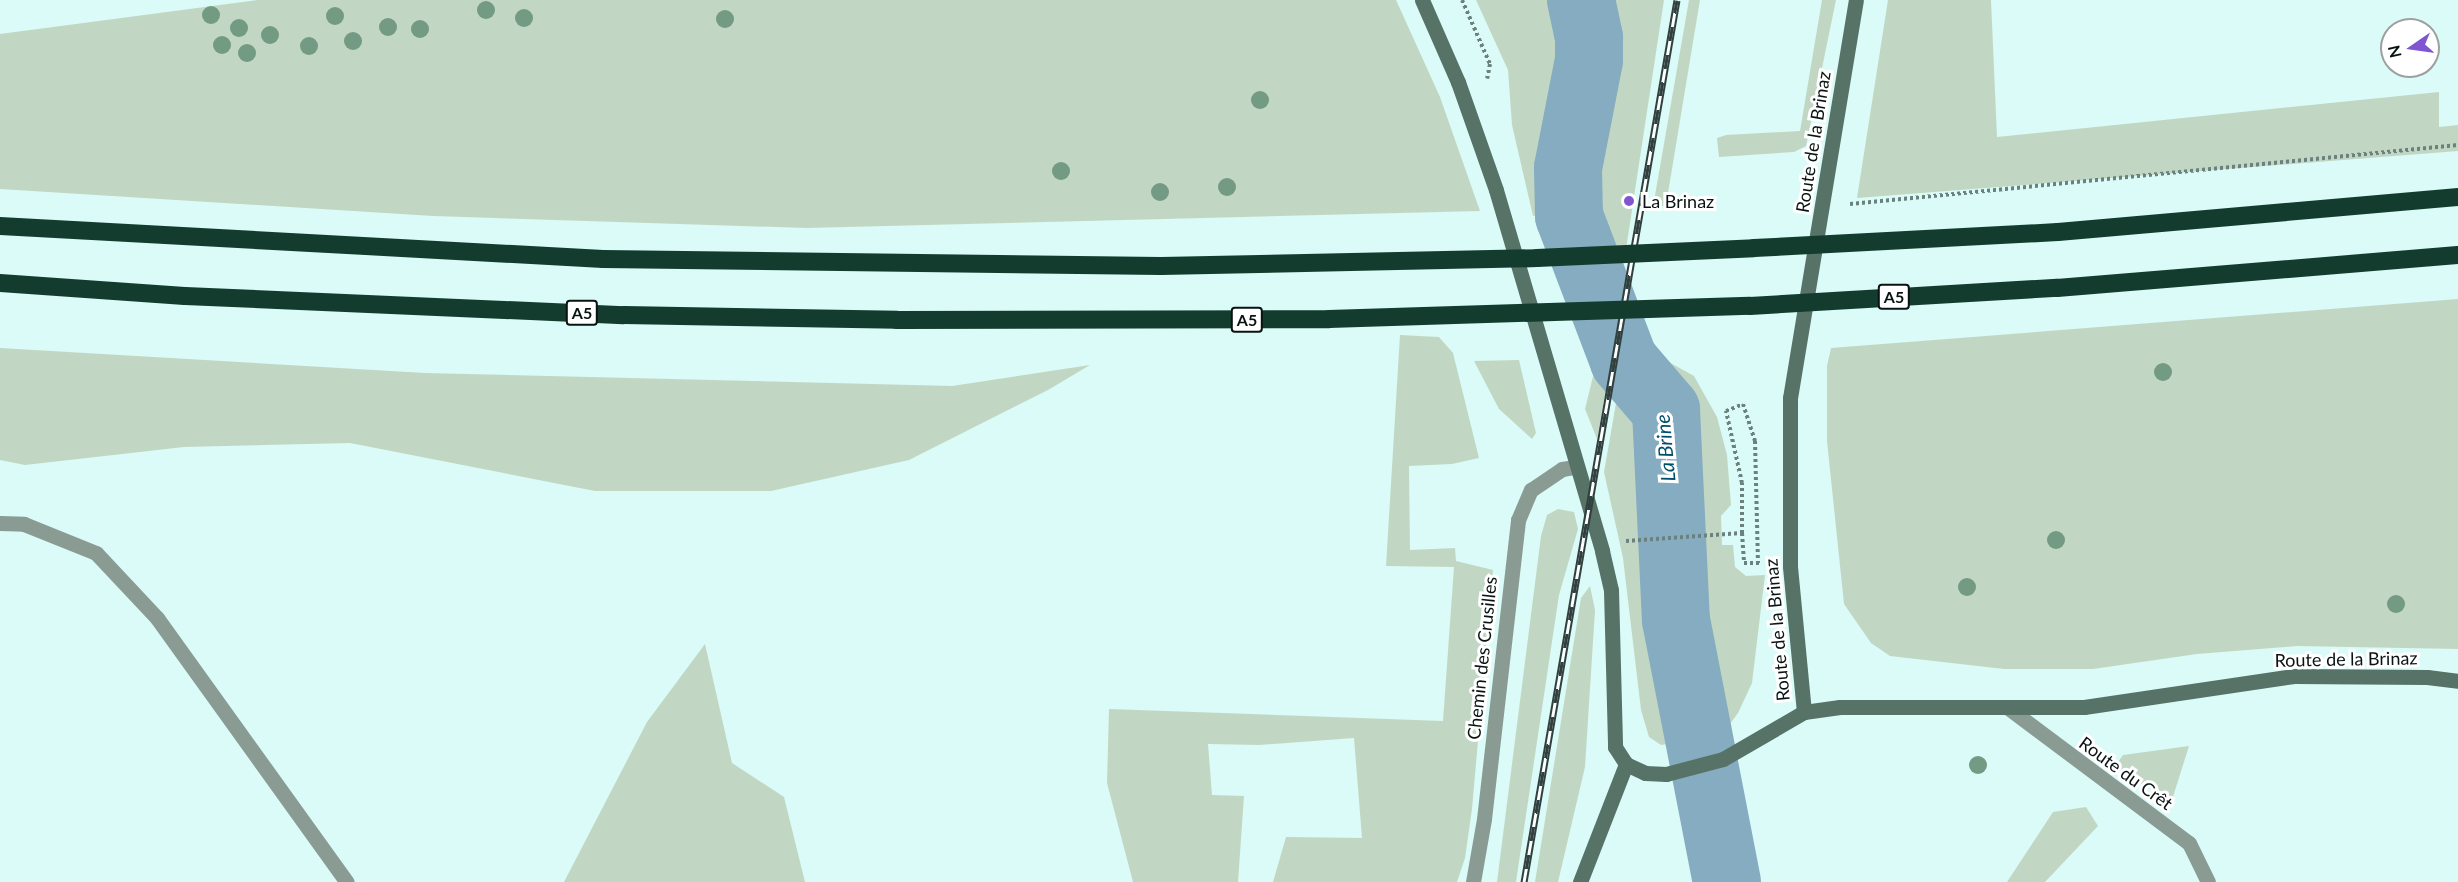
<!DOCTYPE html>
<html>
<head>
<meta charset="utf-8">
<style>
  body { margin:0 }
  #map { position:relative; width:2458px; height:882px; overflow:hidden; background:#dafbf7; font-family:Lato,sans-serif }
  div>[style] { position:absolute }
  .green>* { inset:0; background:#c2d7c3 }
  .river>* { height:68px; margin:-34px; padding:0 34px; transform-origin:34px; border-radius:34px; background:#85acc0 }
  .path>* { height:4px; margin-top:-2px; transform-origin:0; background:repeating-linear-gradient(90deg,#6b817e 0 3px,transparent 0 6px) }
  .lane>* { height:15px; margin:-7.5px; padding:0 7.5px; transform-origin:7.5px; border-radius:7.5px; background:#8a9b94 }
  .street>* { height:15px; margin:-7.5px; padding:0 7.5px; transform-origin:7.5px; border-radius:7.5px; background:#8a9b94 }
  .secondary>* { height:15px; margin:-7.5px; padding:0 7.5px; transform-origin:7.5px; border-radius:7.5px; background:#577267 }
  .highway>* { height:18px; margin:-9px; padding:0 9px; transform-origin:9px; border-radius:9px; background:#133c2e }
  .rail>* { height:7px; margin-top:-3.5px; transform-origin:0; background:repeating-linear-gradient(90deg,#fff 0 14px,#31403e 0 28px); box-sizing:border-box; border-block:2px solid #31403e }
  .highway-bridge>* { height:18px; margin:-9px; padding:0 9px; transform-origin:9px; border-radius:9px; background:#133c2e }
  .trees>* { width:18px; height:18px; margin:-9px; border-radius:50%; background:#739a83 }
  .dots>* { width:16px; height:16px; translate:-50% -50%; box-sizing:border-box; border:3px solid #fff; border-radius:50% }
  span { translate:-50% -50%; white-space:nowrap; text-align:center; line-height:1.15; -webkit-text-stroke:6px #fff; paint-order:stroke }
  .shield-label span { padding:2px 4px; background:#fff; border:2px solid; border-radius:4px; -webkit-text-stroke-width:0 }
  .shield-label { font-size:16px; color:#081312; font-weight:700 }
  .street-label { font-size:18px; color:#081312 }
  .poi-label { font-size:18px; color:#081312 }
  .left { translate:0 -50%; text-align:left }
  .water-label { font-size:20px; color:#004e6b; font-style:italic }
  .north { position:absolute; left:2380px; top:18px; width:60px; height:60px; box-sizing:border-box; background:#fff; border:2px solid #9ca1a0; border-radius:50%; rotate:257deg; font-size:16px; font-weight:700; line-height:24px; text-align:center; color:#081312 }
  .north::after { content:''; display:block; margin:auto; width:21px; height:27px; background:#8056d0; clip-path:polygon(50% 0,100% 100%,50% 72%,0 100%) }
</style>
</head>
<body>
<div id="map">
  <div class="green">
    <div style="clip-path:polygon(257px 0,1396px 0,1440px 97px,1480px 211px,806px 228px,433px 216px,0 189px,0 34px)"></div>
    <div style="clip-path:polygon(1476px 0,1555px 0,1562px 18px,1555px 212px,1533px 216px,1512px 125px,1508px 70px)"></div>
    <div style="clip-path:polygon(1592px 0,1664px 0,1625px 256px,1586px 257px,1578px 206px,1603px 55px)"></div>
    <div style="clip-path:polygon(1689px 0,1700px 0,1668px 193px,1664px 206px,1653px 207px)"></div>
    <div style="clip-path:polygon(1822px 0,1836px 0,1806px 146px,1794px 152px,1719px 157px,1717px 138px,1726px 135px,1800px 131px)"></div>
    <div style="clip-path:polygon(1888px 0,1991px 0,1997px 137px,2439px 92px,2439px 127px,2458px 125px,2458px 151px,1857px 198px)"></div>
    <div style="clip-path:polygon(2458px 299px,2458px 649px,2297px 646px,2197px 654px,2093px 669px,2004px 669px,1890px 656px,1871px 643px,1844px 604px,1827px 441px,1827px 366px,1831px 348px)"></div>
    <div style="clip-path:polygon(1400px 335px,1439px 337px,1453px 353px,1479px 458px,1452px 464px,1409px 466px,1410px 550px,1455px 548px,1456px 561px,1493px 570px,1472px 809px,1465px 858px,1457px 882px,1273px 882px,1286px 837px,1362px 838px,1354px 738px,1259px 745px,1208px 744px,1212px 795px,1244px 796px,1238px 882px,1133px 882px,1107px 783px,1109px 709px,1443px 721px,1454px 567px,1386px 566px)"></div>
    <div style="clip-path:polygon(0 348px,425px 373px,952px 386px,1090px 365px,1048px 390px,909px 460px,771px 491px,595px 491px,350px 443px,184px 447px,25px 465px,0 460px)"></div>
    <div style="clip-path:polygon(1627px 354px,1656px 355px,1694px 376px,1717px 417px,1727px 455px,1731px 505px,1721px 516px,1722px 545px,1733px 545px,1735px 567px,1746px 576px,1765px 575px,1752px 683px,1738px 713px,1724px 732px,1674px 743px,1661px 745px,1649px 737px,1641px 710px,1623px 558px,1604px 472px,1622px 369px,1658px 415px,1675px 606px,1670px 409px)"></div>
    <div style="clip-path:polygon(1598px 356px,1612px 356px,1597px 439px,1585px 409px)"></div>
    <div style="clip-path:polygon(1519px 360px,1536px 433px,1532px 439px,1499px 409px,1474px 361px)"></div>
    <div style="clip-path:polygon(1558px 509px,1574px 512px,1578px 529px,1559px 595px,1516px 882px,1497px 882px,1541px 536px,1547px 515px)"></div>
    <div style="clip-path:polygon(1590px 586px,1595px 610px,1585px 767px,1558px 882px,1535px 882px,1581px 598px)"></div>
    <div style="clip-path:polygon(705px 644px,732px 763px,784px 797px,805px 882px,564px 882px,647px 722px)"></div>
    <div style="clip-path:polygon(2189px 746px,2172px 800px,2113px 769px,2123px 755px)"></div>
    <div style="clip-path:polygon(2086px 807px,2098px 826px,2045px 882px,2007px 882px,2053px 812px)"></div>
  </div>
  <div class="river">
    <div style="left:1581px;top:0;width:39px;rotate:78deg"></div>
    <div style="left:1589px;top:38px;width:22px;rotate:90deg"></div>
    <div style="left:1589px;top:60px;width:110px;rotate:101deg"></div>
    <div style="left:1568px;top:168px;width:48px;rotate:88.8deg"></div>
    <div style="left:1569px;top:216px;width:155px;rotate:69.2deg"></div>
    <div style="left:1624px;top:361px;width:65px;rotate:49.4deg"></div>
    <div style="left:1666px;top:410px;width:210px;rotate:87.3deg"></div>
    <div style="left:1676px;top:620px;width:267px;rotate:79deg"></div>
  </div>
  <div class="path">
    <div style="left:1462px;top:0;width:70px;rotate:66.4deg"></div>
    <div style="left:1490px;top:64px;width:15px;rotate:101deg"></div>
    <div style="left:1850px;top:204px;width:611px;rotate:-5.54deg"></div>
    <div style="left:1742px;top:533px;width:50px;rotate:-90deg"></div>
    <div style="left:1742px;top:483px;width:74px;rotate:-102.5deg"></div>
    <div style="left:1726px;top:411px;width:18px;rotate:-22deg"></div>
    <div style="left:1743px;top:404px;width:39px;rotate:72deg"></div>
    <div style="left:1755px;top:441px;width:122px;rotate:88.6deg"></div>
    <div style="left:1626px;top:541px;width:116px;rotate:-3.9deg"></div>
    <div style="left:1742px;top:533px;width:30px;rotate:86deg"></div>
    <div style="left:1744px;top:563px;width:15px"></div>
  </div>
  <div class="lane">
    <div style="left:0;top:523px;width:24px;rotate:2deg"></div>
    <div style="left:24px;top:524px;width:78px;rotate:21.9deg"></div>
    <div style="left:96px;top:553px;width:89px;rotate:46.8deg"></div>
    <div style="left:157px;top:618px;width:325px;rotate:54.3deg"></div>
  </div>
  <div class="street">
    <div style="left:2007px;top:707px;width:227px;rotate:36.8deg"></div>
    <div style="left:2189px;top:843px;width:43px;rotate:64deg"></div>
    <div style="left:1473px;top:882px;width:64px;rotate:-80.1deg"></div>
    <div style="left:1484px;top:819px;width:301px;rotate:-83.5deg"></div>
    <div style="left:1518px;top:520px;width:33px;rotate:-67deg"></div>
    <div style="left:1531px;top:490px;width:37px;rotate:-34deg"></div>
    <div style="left:1562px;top:469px;width:13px;rotate:-9deg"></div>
  </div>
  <div class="secondary">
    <div style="left:1422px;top:0;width:90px;rotate:66.3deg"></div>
    <div style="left:1458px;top:82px;width:114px;rotate:70.6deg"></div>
    <div style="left:1496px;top:190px;width:376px;rotate:73.6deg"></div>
    <div style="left:1602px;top:551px;width:40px;rotate:77deg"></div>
    <div style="left:1611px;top:590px;width:157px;rotate:88.5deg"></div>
    <div style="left:1615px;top:747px;width:20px;rotate:57deg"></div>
    <div style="left:1626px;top:764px;width:21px;rotate:25deg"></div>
    <div style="left:1645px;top:773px;width:21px;rotate:3deg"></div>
    <div style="left:1666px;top:774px;width:59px;rotate:-14.7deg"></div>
    <div style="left:1723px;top:759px;width:94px;rotate:-30.1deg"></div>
    <div style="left:1804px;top:712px;width:36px;rotate:-8deg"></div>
    <div style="left:1840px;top:707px;width:244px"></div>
    <div style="left:2084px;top:707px;width:212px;rotate:-8.4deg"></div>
    <div style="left:2294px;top:676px;width:133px;rotate:0.4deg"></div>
    <div style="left:2427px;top:677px;width:31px;rotate:7deg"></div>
    <div style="left:1804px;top:712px;width:147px;rotate:-95.5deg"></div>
    <div style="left:1790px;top:566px;width:168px;rotate:-90deg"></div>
    <div style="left:1790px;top:398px;width:403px;rotate:-80.6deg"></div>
    <div style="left:1580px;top:882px;width:127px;rotate:-68.7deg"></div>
  </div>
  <div class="highway">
    <div style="left:0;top:226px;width:604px;rotate:3.13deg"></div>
    <div style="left:603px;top:259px;width:558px;rotate:0.72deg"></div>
    <div style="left:0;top:283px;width:185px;rotate:4deg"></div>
    <div style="left:185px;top:296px;width:439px;rotate:2.5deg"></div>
    <div style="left:624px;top:315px;width:273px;rotate:1deg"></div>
    <div style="left:897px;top:320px;width:432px;rotate:-0.1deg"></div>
  </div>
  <div class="rail">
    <div style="left:1524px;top:882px;width:895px;rotate:-80.16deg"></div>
  </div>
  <div class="highway-bridge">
    <div style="left:1161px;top:266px;width:376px;rotate:-1.2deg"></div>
    <div style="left:1537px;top:258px;width:217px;rotate:-2.6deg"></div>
    <div style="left:1754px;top:248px;width:304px;rotate:-3deg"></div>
    <div style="left:2058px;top:232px;width:402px;rotate:-5deg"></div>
    <div style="left:1329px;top:319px;width:421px;rotate:-1.8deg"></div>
    <div style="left:1750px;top:306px;width:308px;rotate:-3.4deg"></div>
    <div style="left:2057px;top:288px;width:402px;rotate:-4.7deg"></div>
  </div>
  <div class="trees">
    <div style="left:486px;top:10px"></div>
    <div style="left:211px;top:15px"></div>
    <div style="left:335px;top:16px"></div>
    <div style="left:524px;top:18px"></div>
    <div style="left:725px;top:19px"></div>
    <div style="left:388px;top:27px"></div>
    <div style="left:239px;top:28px"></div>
    <div style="left:420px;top:29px"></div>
    <div style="left:270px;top:35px"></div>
    <div style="left:353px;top:41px"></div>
    <div style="left:222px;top:45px"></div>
    <div style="left:309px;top:46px"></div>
    <div style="left:247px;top:53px"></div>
    <div style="left:1260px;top:100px"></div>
    <div style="left:1061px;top:171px"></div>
    <div style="left:1227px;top:187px"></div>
    <div style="left:1160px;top:192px"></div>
    <div style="left:2163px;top:372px"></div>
    <div style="left:2056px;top:540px"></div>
    <div style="left:1967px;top:587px"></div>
    <div style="left:2396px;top:604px"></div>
    <div style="left:1978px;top:765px"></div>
  </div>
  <div class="dots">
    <div style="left:1629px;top:201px;background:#8056d0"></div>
  </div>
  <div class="shield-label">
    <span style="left:1894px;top:297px">A5</span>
    <span style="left:582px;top:313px">A5</span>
    <span style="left:1247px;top:320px">A5</span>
  </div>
  <div class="street-label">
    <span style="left:1813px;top:142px;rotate:-81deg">Route de la Brinaz</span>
    <span style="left:1777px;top:630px;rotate:-95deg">Route de la Brinaz</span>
    <span style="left:1482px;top:658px;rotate:-84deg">Chemin des Crusilles</span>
    <span style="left:2346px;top:659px;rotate:-1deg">Route de la Brinaz</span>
    <span style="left:2126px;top:773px;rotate:36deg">Route du Crêt</span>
  </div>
  <div class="poi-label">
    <span class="left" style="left:1642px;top:201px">La Brinaz</span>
  </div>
  <div class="water-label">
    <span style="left:1665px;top:448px;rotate:-95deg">La Brine</span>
  </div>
  <div class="north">N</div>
</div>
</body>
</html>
